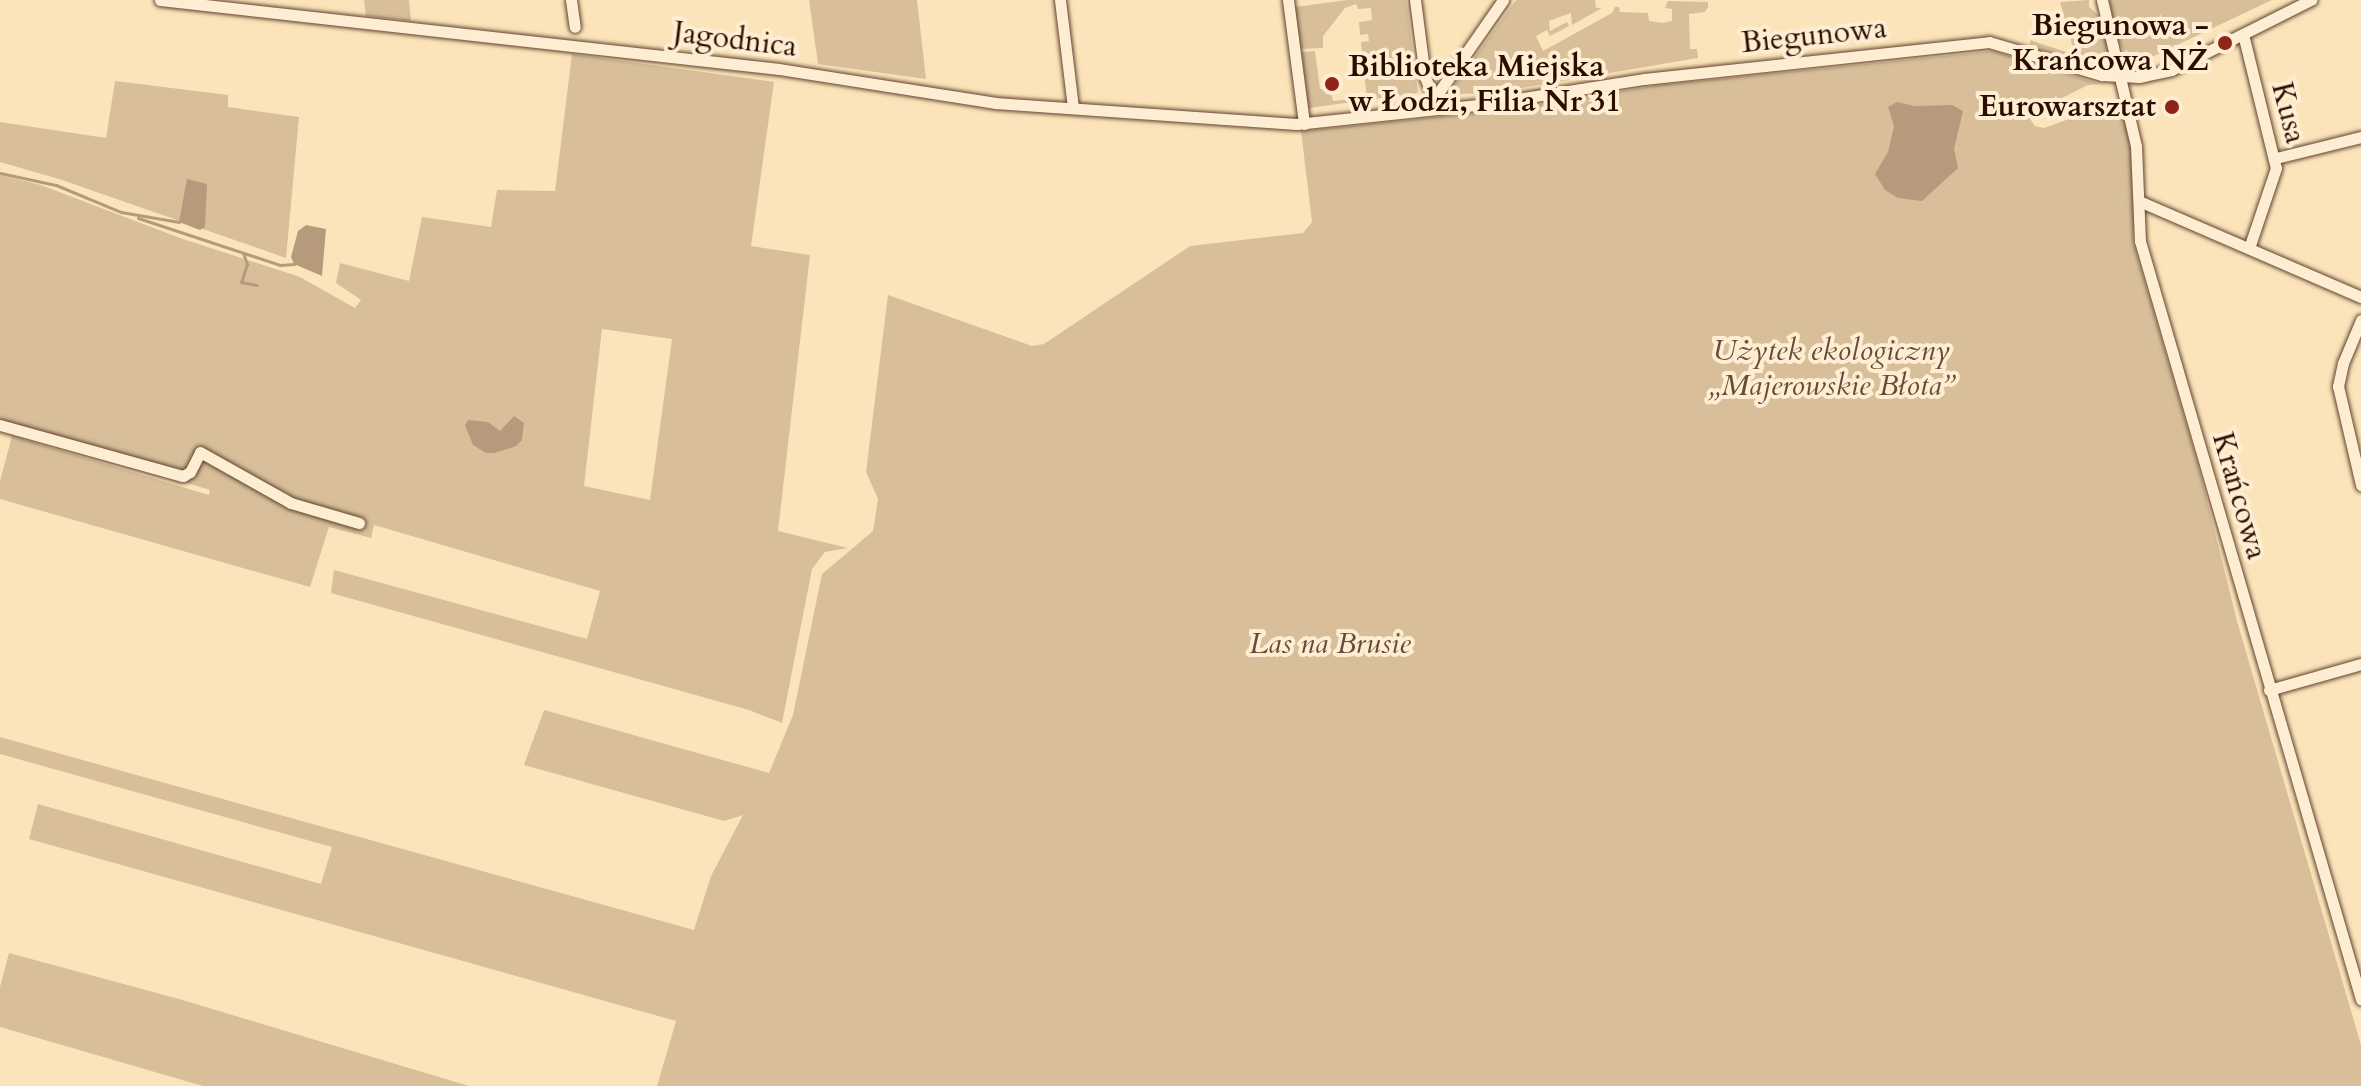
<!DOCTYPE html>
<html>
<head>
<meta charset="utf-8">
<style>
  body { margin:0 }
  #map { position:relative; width:2361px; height:1086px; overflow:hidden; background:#fce4ba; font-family:Cardo,serif }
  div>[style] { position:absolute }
  .green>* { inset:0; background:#d8bf9a }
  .water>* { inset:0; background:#b59b7b }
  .stream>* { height:3px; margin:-1.5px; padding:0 1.5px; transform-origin:1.5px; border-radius:1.5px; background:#b59b7b }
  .roads { filter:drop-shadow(0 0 2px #5f432e) drop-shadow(0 0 2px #5f432e) }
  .minor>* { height:11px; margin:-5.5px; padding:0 5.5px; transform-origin:5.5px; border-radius:5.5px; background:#fdedd2 }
  .dots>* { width:22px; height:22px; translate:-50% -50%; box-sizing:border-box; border:4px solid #fdedd2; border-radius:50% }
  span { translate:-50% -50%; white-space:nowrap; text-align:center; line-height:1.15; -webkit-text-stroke:8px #fdedd2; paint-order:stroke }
  .poi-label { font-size:30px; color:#2b0d00; font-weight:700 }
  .right { translate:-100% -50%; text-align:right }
  .left { translate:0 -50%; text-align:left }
  .street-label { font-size:30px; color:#2b0d00 }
  .park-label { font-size:30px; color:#684b36; font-style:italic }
</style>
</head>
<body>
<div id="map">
  <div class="green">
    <div style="clip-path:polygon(364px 0,409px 0,411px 21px,366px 16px)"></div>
    <div style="clip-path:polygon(809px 0,917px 0,926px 79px,818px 64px)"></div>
    <div style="clip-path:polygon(1347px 0,1406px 0,1418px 93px,1367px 100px,1361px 42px,1369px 41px,1368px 34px,1360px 35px,1359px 22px,1372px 20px,1371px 8px,1358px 9px,1356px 4px,1345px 8px,1323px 36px,1323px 48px,1301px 49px,1295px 7px)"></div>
    <div style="clip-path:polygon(1516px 0,1595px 0,1596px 8px,1602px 8px,1572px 25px,1571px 13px,1549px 21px,1550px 31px,1567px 22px,1569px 26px,1550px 36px,1547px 30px,1536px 36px,1543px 51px,1612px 13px,1615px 7px,1619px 7px,1620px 12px,1648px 13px,1649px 21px,1663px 23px,1672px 21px,1672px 9px,1665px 8px,1668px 1px,1708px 2px,1708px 7px,1705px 12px,1689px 14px,1690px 49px,1697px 49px,1698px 58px,1492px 93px,1455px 94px,1453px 87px)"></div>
    <div style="clip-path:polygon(2089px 0,2089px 7px,2103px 19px,2113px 68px,2102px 70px,2030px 47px,2030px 40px,2075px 55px,2060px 2px)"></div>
    <div style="clip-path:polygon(2109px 0,2272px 0,2139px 63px,2125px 53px,2117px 38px)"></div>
    <div style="clip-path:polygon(1315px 51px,1320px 89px,1331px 90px,1333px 101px,1359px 98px,1360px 101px,1309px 108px,1301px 52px)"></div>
    <div style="clip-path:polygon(1993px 51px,2100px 84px,2088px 85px,2040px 109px,2030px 119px,2035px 126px,2044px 128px,2097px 109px,2118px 115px,2126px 121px,2129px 131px,2135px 185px,2133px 241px,2198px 464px,2237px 621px,2361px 1045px,2361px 1086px,657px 1086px,676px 1021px,29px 839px,38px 804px,321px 884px,332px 847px,0 754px,0 737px,694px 930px,711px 876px,743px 815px,724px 821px,524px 765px,544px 710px,769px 773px,793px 715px,822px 574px,873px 531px,878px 499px,866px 472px,888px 295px,1032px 346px,1044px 344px,1190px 246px,1303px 233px,1312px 222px,1301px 131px,1492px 112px,1660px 85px)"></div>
    <div style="clip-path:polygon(evenodd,572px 54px,774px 82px,751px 246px,810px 255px,778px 531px,848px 548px,825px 552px,812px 569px,782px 723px,749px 710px,331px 593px,334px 570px,587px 639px,600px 591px,374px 525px,371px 538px,329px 527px,310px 587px,0 499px,0 481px,12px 436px,209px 495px,210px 490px,0 427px,0 175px,41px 185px,180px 238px,300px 277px,355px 308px,361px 300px,336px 283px,340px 263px,409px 281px,422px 217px,491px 227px,497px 190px,555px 191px,572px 54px,602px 329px,672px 339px,650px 500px,584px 486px,602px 329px)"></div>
    <div style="clip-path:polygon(115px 81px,228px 95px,228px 107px,299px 117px,286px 258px,59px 179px,0 162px,0 122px,106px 138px)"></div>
    <div style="clip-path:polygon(9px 953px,179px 999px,469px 1086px,203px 1086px,0 1027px,0 987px)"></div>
  </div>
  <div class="water">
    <div style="clip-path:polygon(1897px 102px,1915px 106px,1952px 105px,1963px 111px,1954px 149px,1958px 168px,1922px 201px,1898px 198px,1885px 190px,1875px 174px,1888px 152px,1894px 126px,1888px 107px)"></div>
    <div style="clip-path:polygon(187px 179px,207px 184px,205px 227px,200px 230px,179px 222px)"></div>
    <div style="clip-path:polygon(306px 225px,326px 229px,322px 276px,294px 264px,291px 257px,298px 231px)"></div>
    <div style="clip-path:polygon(514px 416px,524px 423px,522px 440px,516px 446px,495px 453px,486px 453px,473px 445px,465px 425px,468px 420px,488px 422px,500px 431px)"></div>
  </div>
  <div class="stream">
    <div style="left:0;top:173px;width:57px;rotate:12.1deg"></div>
    <div style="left:56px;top:185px;width:70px;rotate:22.6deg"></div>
    <div style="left:121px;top:212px;width:59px;rotate:9.8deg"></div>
    <div style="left:138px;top:218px;width:150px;rotate:18.3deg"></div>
    <div style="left:280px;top:265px;width:14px;rotate:-4deg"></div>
    <div style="left:243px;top:253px;width:12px;rotate:70deg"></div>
    <div style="left:247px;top:264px;width:19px;rotate:108deg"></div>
    <div style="left:241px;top:282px;width:16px;rotate:11deg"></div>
  </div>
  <div class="roads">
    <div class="minor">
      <div style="left:160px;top:0;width:623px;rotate:6.36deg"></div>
      <div style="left:779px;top:69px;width:219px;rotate:8.9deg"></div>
      <div style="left:995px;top:103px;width:302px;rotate:4deg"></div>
      <div style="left:1296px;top:124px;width:183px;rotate:-6deg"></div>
      <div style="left:1478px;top:105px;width:168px;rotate:-8.9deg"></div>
      <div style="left:1644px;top:79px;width:347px;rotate:-6.1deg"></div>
      <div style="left:1989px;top:42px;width:118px;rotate:16.3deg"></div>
      <div style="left:2102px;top:75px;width:37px;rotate:3deg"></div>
      <div style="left:2139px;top:77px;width:33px;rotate:-12deg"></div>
      <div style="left:2171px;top:70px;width:157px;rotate:-26.6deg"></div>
      <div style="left:571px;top:0;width:27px;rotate:82deg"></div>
      <div style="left:1060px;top:0;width:108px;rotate:83.1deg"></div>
      <div style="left:1288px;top:0;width:125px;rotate:82.6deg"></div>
      <div style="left:1415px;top:0;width:78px;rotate:82.6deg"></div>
      <div style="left:1425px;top:77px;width:24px;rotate:68deg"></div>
      <div style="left:2102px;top:0;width:150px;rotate:76.9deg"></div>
      <div style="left:2136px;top:146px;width:95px;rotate:87.6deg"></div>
      <div style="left:2140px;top:241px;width:790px;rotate:73.75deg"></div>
      <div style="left:2243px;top:34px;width:138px;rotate:76.2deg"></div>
      <div style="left:2276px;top:168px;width:84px;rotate:108.6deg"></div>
      <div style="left:1435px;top:107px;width:8px;rotate:-97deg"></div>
      <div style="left:1434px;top:99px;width:121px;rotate:-55.1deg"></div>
      <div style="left:2276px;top:158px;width:88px;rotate:-13.9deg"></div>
      <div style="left:2139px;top:201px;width:242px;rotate:23.4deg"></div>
      <div style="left:2361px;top:320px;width:47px;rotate:112.7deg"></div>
      <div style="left:2343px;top:363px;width:24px;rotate:102deg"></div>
      <div style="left:2338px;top:386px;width:102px;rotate:76.9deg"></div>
      <div style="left:0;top:425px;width:190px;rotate:15.6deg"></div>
      <div style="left:183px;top:476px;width:8px;rotate:-30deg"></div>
      <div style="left:190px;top:472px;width:22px;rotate:-63deg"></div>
      <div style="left:200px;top:452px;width:104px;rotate:29.3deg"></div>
      <div style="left:291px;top:503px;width:71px;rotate:16.4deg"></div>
      <div style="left:2269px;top:690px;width:96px;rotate:-15.8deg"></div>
    </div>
  </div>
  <div class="dots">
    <div style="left:2225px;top:43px;background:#8f2418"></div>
    <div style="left:1332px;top:84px;background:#8f2418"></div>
    <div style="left:2172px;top:107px;background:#8f2418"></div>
  </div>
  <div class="poi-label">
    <span class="right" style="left:2209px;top:43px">Biegunowa -<br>Krańcowa NŻ</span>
    <span class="left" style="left:1348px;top:84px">Biblioteka Miejska<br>w Łodzi, Filia Nr 31</span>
    <span class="right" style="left:2156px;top:107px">Eurowarsztat</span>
  </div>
  <div class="street-label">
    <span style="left:1814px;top:36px;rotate:-6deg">Biegunowa</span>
    <span style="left:735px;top:40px;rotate:7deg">Jagodnica</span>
    <span style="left:2288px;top:113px;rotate:76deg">Kusa</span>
    <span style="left:2239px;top:496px;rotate:74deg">Krańcowa</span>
  </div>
  <div class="park-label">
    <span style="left:1831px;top:368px">Użytek ekologiczny<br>„Majerowskie Błota”</span>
    <span style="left:1330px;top:644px">Las na Brusie</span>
  </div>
</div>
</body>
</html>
